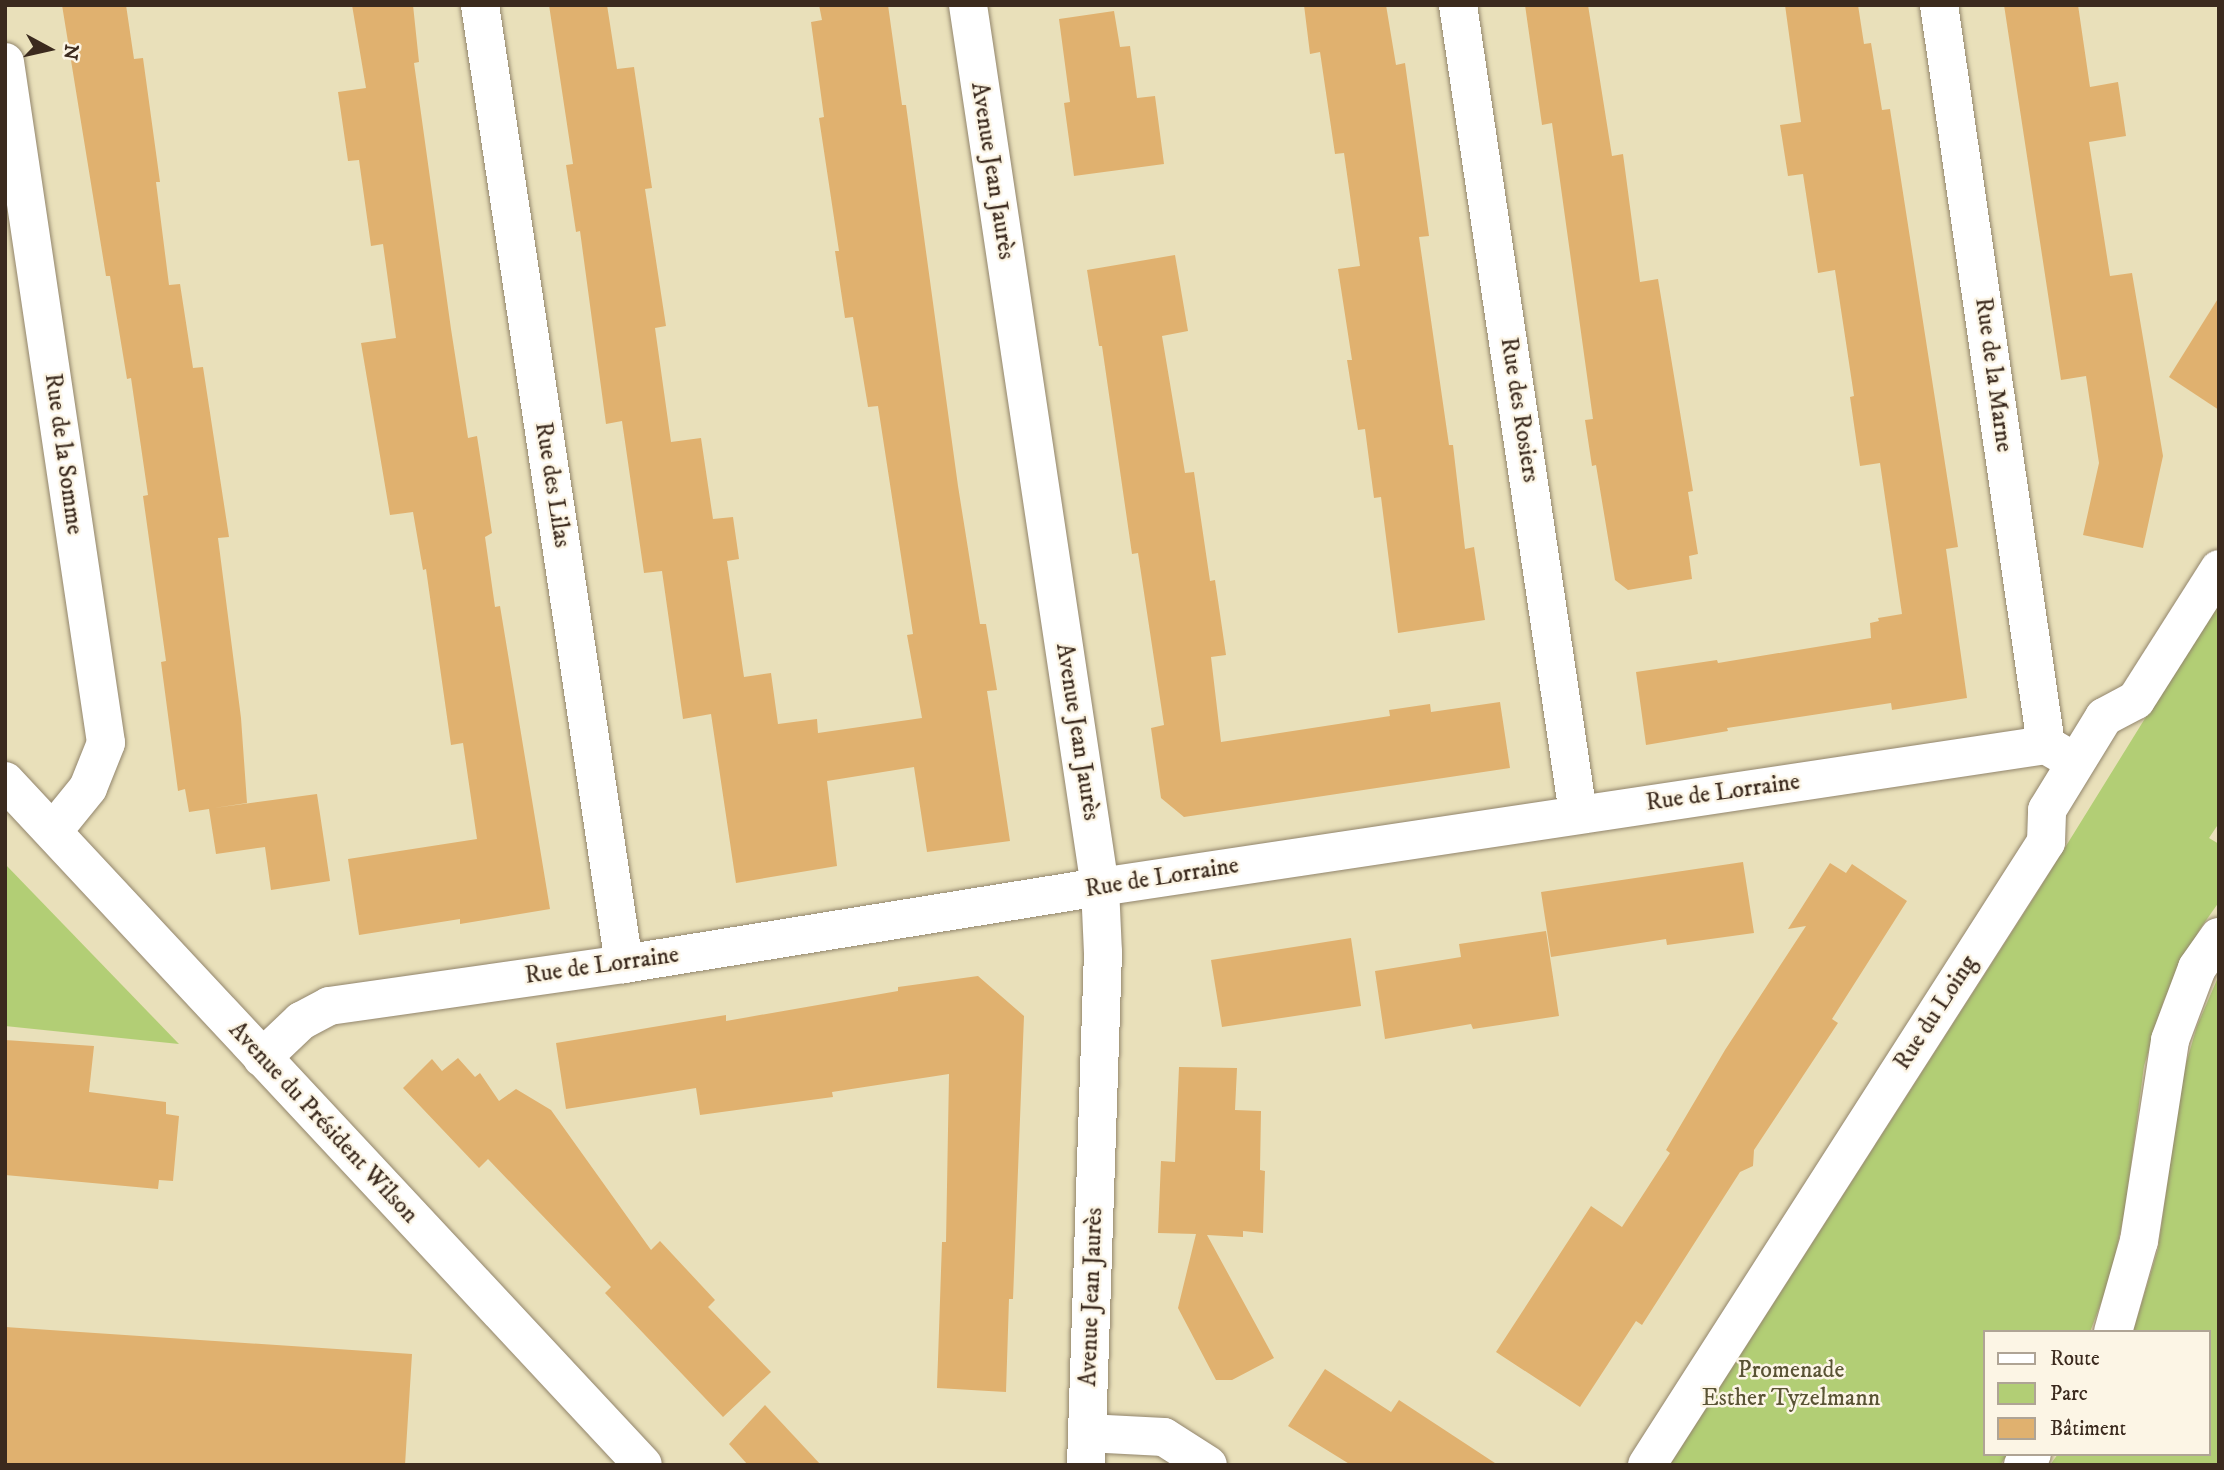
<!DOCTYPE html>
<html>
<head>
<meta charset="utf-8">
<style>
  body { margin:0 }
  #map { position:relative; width:2224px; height:1470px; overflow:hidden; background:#e9e0ba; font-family:"IM FELL DW Pica",serif }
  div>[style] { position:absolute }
  .green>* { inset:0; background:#b2ce75 }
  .building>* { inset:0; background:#e0b16f }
  .roads { filter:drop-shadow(0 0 2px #92856c) drop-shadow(0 0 2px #92856c) }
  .minor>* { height:38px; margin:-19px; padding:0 19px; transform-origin:19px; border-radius:19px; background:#fff }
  span { translate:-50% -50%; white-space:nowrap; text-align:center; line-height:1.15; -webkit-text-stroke:5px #fcf5e5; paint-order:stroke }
  .street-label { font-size:24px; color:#3b2a1e }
  .park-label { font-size:24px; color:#595334 }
  .frame { position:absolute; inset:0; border:7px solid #3b2a1e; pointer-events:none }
  .legend { position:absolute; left:1983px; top:1330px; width:228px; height:126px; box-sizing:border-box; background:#fcf5e5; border:2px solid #afa495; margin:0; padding:9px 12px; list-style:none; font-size:21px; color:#3b2a1e }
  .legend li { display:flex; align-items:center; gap:14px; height:35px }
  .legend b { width:35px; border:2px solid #afa495 }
  .north { position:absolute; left:14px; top:14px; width:70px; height:70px; -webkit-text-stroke:5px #fcf5e5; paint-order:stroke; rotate:98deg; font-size:19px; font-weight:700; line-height:28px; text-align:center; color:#3b2a1e }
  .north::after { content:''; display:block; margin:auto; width:24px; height:32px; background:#3b2a1e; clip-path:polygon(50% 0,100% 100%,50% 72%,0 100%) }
</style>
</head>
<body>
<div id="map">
  <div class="green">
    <div style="clip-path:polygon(2219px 599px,2219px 823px,2209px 838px,2219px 844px,2219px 902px,2200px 929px,2164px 1000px,2144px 1066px,2125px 1210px,2110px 1279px,2090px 1332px,1984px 1332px,1984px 1454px,2008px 1454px,2000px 1465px,1670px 1465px,2035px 896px)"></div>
    <div style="clip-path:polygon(5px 864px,179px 1044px,5px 1026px)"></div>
    <div style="clip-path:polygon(2219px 975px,2219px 1465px,2050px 1465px,2058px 1454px,2208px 1454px,2208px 1332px,2133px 1332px,2158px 1249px,2183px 1074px,2197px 1026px)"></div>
  </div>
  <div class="building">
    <div style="clip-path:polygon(62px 5px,126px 5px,134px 59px,143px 58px,160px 182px,156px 182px,169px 285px,180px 284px,193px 368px,203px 367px,229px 537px,218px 538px,241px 718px,247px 803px,214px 808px,317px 794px,330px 881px,271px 890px,265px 847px,216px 854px,209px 809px,189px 812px,185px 789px,178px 791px,161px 662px,166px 661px,143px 496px,148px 495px,131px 378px,127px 379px,110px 276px,106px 276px)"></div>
    <div style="clip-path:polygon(352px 5px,413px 5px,419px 62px,414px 63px,451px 329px,468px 438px,477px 436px,492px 533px,485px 537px,495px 607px,500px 606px,550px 909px,460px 924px,460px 919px,359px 935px,348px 859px,477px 839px,463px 743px,451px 745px,426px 569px,423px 570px,413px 512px,390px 515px,361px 343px,396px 338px,383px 244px,371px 246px,359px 160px,348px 161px,338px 92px,366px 88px)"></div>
    <div style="clip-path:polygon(549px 5px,607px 5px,617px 69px,634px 67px,652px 188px,645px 189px,666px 326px,655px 328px,671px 442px,701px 438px,713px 519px,733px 517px,739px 559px,727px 561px,744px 677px,771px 673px,778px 724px,817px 719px,818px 733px,922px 718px,907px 635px,913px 634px,878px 406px,868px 407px,853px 317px,845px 318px,835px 251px,839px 251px,819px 118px,824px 117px,811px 22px,822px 20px,819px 5px,888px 5px,902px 105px,906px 105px,958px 486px,980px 624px,986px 624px,997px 690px,987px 691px,1010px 841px,927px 852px,914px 767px,827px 781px,837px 866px,736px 883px,711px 714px,683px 719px,662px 571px,644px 573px,622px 421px,606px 424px,580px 231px,576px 232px,566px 165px,573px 164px)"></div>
    <div style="clip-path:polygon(1304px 5px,1386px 5px,1396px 65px,1405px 63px,1429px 236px,1419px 237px,1449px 445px,1453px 445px,1465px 549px,1474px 547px,1485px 620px,1398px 633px,1381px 497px,1374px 498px,1365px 429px,1358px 430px,1347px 360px,1352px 360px,1338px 269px,1360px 266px,1344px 153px,1335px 154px,1320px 52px,1310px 54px)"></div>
    <div style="clip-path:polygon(1525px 5px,1588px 5px,1612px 156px,1623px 154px,1640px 282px,1658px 279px,1693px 491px,1688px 492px,1698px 554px,1689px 556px,1692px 579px,1628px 590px,1615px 580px,1596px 465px,1592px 466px,1585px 420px,1593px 419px,1552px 123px,1542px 125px)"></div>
    <div style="clip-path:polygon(1785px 5px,1858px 5px,1864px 44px,1871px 43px,1882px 110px,1890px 109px,1958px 547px,1946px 549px,1967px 698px,1892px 710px,1891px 703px,1727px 728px,1728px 731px,1646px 745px,1636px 672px,1717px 660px,1718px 663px,1871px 638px,1870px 623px,1879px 621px,1878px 618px,1902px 614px,1880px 463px,1860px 466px,1850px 397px,1854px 396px,1835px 270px,1818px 273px,1803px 174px,1788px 176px,1780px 125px,1801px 122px)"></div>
    <div style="clip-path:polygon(2004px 5px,2078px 5px,2090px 87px,2118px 82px,2126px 136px,2089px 142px,2110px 276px,2132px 273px,2163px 456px,2143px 548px,2083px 535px,2099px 463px,2086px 376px,2061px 380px)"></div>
    <div style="clip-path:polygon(1114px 11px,1120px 47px,1130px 46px,1137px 98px,1155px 96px,1164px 164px,1074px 176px,1064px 103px,1070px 102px,1059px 19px)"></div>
    <div style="clip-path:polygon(1175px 255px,1188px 331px,1162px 336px,1185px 473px,1194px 472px,1210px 581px,1215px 580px,1226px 655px,1211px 657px,1221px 742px,1390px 716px,1389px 710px,1430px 704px,1431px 712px,1500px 702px,1510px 768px,1184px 817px,1161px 798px,1151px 728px,1164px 725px,1138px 553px,1132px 554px,1102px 346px,1099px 346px,1087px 270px)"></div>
    <div style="clip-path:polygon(2219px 297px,2219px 410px,2169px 377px)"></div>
    <div style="clip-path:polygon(1743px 862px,1754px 933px,1667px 945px,1666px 939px,1551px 957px,1541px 892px)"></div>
    <div style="clip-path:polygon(1830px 863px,1846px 873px,1852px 864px,1907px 901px,1832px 1019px,1838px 1023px,1754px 1150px,1753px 1166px,1740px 1172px,1642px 1325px,1636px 1321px,1580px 1407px,1496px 1352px,1591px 1206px,1622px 1227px,1670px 1153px,1666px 1150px,1725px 1050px,1806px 926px,1788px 929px)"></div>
    <div style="clip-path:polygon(1546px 931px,1559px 1016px,1473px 1029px,1471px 1024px,1385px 1039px,1375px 971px,1461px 957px,1459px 944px)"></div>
    <div style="clip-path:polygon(1351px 938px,1361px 1006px,1222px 1027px,1211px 960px)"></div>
    <div style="clip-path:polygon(978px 976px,1024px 1016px,1013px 1299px,1009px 1299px,1006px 1392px,937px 1388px,942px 1242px,946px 1242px,949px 1074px,832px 1092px,833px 1097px,700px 1115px,696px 1088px,566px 1109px,556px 1043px,726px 1015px,726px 1021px,898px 991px,898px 987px)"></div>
    <div style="clip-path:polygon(5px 1040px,94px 1046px,89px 1092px,166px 1102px,166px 1114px,179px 1116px,173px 1181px,159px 1180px,158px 1189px,5px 1175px)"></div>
    <div style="clip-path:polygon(458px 1058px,475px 1077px,480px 1073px,499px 1101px,516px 1089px,551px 1110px,651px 1250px,660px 1241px,715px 1300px,708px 1307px,771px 1372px,723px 1417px,605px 1293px,611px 1287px,488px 1159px,479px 1168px,403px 1088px,432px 1059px,442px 1071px)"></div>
    <div style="clip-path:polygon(1179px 1067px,1237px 1068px,1235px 1110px,1261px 1111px,1260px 1170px,1265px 1171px,1263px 1233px,1243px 1231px,1243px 1237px,1207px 1235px,1274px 1358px,1232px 1380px,1216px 1380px,1178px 1308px,1196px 1234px,1158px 1233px,1161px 1161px,1175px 1162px)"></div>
    <div style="clip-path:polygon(5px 1327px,412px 1354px,405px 1465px,5px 1463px)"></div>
    <div style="clip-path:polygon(1325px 1369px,1391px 1412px,1399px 1400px,1498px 1465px,1351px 1465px,1288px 1426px)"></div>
    <div style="clip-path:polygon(765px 1405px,821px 1465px,748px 1465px,729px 1444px)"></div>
  </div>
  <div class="roads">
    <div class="minor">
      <div style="left:480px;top:5px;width:970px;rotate:81.46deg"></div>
      <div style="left:968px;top:5px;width:892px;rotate:81.49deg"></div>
      <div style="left:1100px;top:887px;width:65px;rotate:87.4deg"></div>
      <div style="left:1103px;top:952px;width:513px;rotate:91.9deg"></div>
      <div style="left:1458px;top:5px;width:818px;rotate:81.56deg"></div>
      <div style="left:1939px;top:5px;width:748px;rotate:81.77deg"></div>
      <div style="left:5px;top:62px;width:688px;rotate:81.56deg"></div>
      <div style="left:106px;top:743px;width:48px;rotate:111.8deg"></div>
      <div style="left:88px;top:788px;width:55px;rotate:129.1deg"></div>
      <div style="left:5px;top:781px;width:935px;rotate:46.99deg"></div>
      <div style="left:262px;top:1058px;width:54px;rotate:-43.5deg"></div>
      <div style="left:301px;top:1021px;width:32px;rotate:-28deg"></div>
      <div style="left:329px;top:1006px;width:298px;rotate:-8.1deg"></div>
      <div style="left:624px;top:964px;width:482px;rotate:-9.2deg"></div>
      <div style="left:1100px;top:887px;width:957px;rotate:-8.54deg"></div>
      <div style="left:2046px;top:745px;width:34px;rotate:30deg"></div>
      <div style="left:2113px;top:1332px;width:95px;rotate:-74.1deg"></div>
      <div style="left:2139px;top:1241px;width:203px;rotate:-81.2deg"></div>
      <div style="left:2170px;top:1040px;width:77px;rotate:-69.4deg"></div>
      <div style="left:2197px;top:968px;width:38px;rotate:-55deg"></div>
      <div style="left:1087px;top:1433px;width:77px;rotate:3deg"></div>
      <div style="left:1164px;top:1437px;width:52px;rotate:32.5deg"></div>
      <div style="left:1647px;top:1465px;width:740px;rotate:-57.36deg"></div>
      <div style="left:2046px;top:842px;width:32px;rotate:-88deg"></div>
      <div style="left:2047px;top:810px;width:109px;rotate:-58.5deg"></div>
      <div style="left:2104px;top:717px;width:36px;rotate:-28deg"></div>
      <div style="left:2136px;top:700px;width:155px;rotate:-57.6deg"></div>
      <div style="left:2023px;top:1465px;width:14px;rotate:-51deg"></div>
    </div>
  </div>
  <div class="street-label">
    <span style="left:992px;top:171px;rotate:81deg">Avenue Jean Jaurès</span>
    <span style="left:1993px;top:375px;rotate:82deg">Rue de la Marne</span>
    <span style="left:1519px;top:410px;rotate:81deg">Rue des Rosiers</span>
    <span style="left:63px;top:454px;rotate:82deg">Rue de la Somme</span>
    <span style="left:552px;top:485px;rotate:81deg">Rue des Lilas</span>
    <span style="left:1077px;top:732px;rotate:81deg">Avenue Jean Jaurès</span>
    <span style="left:1723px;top:793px;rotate:-8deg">Rue de Lorraine</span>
    <span style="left:1162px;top:878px;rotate:-9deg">Rue de Lorraine</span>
    <span style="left:602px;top:966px;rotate:-8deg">Rue de Lorraine</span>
    <span style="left:1936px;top:1013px;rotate:-57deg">Rue du Loing</span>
    <span style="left:323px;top:1123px;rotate:47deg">Avenue du Président Wilson</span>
    <span style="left:1092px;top:1297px;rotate:-88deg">Avenue Jean Jaurès</span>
  </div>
  <div class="park-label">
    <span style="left:1791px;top:1385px">Promenade<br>Esther Tyzelmann</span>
  </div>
  <div class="frame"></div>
  <ul class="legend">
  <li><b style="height:9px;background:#fff"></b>Route</li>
  <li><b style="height:19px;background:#b2ce75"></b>Parc</li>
  <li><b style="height:19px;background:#e0b16f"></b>Bâtiment</li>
  </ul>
  <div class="north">N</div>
</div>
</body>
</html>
